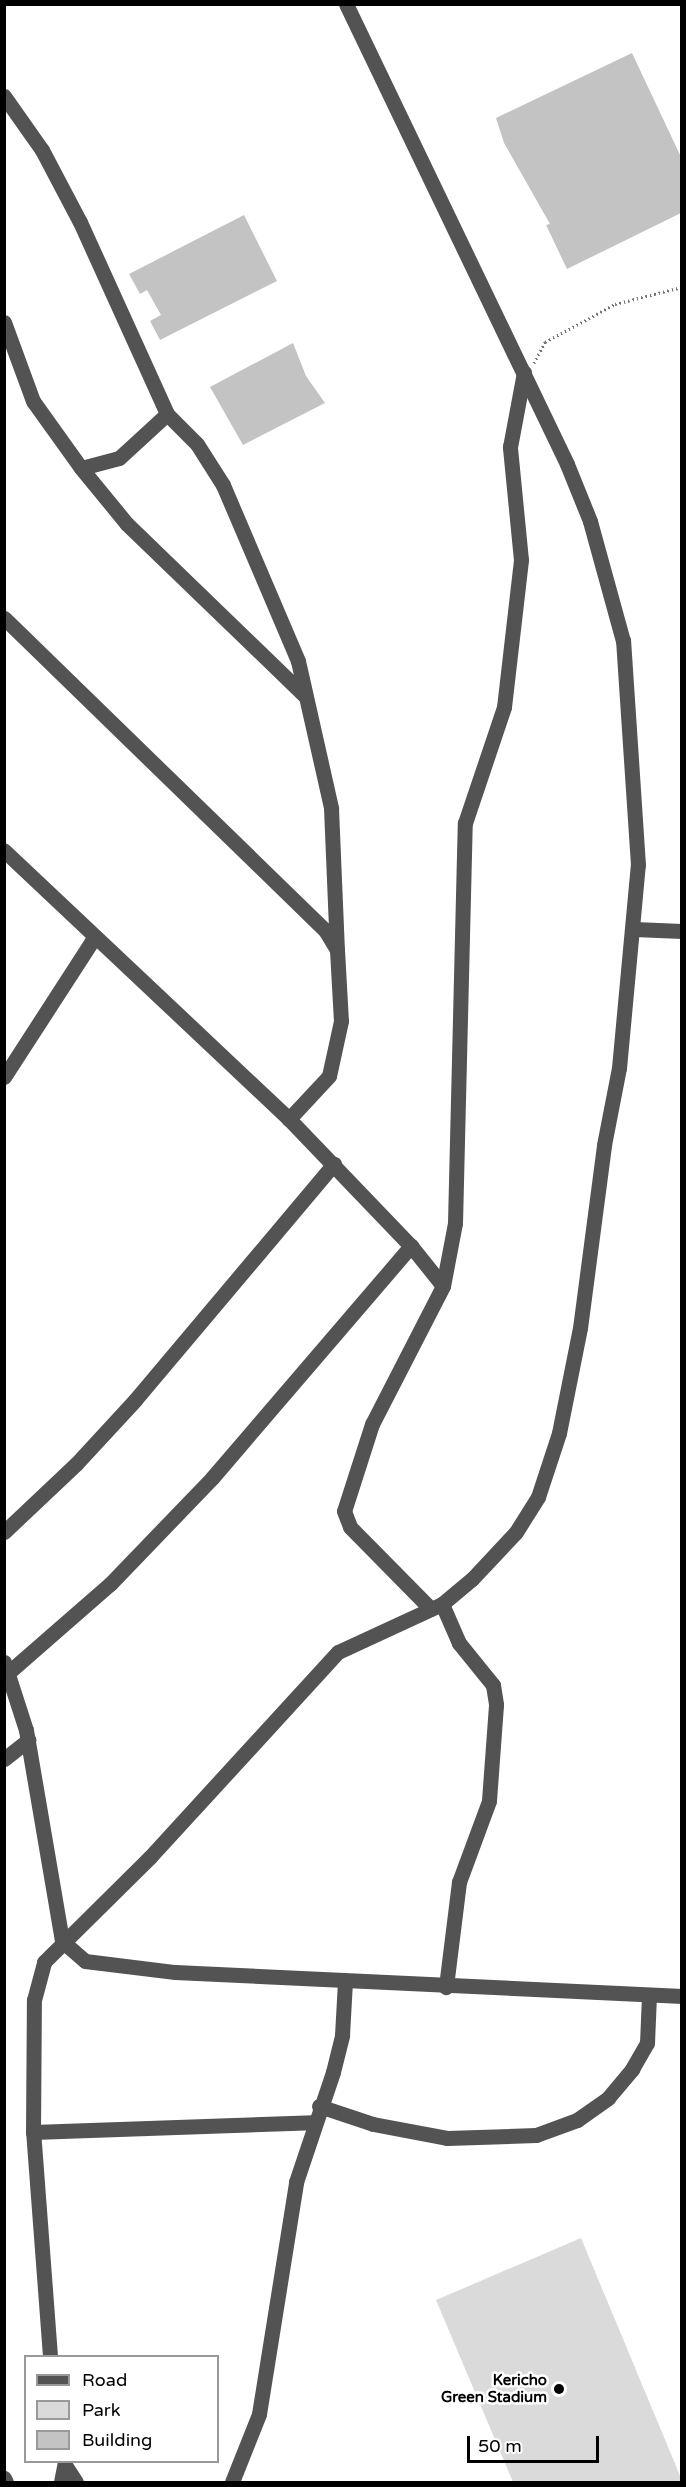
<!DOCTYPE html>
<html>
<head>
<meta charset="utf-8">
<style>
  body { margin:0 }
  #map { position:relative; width:686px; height:2487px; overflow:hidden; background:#fff; font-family:"Varela Round",sans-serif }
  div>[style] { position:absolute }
  .green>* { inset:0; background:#dadada }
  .building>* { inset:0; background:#c3c3c3 }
  .path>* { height:3px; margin-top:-1.5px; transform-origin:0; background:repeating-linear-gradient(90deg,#757575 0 1.5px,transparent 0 4.5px) }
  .minor>* { height:15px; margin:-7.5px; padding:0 7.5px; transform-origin:7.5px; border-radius:7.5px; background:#535353 }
  .dots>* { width:16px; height:16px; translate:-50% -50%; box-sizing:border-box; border:3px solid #fff; border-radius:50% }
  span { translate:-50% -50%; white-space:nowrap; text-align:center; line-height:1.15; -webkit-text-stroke:5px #fff; paint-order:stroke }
  .poi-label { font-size:15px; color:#000; font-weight:700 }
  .right { translate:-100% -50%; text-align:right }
  .frame { position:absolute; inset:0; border:6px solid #000; pointer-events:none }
  .legend { position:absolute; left:24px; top:2355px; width:195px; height:108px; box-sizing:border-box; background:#fff; border:2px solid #999; margin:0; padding:8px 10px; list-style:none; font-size:18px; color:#000 }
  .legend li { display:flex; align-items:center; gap:12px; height:30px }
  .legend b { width:30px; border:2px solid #999 }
  .scale { position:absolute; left:467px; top:2436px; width:132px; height:27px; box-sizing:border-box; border:3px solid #000; border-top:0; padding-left:8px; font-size:18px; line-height:21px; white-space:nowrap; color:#000; -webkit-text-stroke:4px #fff; paint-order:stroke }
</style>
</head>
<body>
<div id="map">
  <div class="green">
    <div style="clip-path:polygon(581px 2238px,681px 2478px,681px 2482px,513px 2482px,436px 2300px)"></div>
  </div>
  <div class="building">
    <div style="clip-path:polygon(632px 53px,681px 157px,681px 213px,567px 269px,546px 225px,550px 224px,504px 143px,496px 118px)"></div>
    <div style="clip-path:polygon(244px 215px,277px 281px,160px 340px,150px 321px,161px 315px,147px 290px,140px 294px,129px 274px)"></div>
    <div style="clip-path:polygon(293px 343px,306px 376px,325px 403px,243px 445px,210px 387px)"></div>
  </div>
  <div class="path">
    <div style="left:534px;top:363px;width:24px;rotate:-62deg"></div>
    <div style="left:545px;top:342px;width:80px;rotate:-28.5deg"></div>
    <div style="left:615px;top:304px;width:69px;rotate:-14.2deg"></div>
  </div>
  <div class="minor">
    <div style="left:4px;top:96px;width:66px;rotate:54.9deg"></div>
    <div style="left:42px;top:150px;width:81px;rotate:62.2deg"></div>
    <div style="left:80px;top:222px;width:211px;rotate:65.6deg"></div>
    <div style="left:167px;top:414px;width:65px;rotate:137.5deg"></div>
    <div style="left:119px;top:458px;width:39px;rotate:165deg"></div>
    <div style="left:81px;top:468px;width:82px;rotate:-125.6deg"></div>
    <div style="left:33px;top:401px;width:84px;rotate:-110.2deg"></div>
    <div style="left:167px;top:414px;width:42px;rotate:45deg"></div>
    <div style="left:197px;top:444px;width:49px;rotate:57.6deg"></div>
    <div style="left:223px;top:485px;width:191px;rotate:66.9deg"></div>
    <div style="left:298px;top:661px;width:151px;rotate:77.3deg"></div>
    <div style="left:331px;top:808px;width:142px;rotate:87.6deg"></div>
    <div style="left:81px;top:468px;width:72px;rotate:50.6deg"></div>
    <div style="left:127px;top:524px;width:248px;rotate:44deg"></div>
    <div style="left:4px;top:618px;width:448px;rotate:44.2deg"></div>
    <div style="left:325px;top:930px;width:23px;rotate:59deg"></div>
    <div style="left:337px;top:950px;width:71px;rotate:86.8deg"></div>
    <div style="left:341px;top:1021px;width:56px;rotate:102.3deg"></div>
    <div style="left:329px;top:1076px;width:59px;rotate:132.9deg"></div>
    <div style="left:289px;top:1119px;width:392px;rotate:-136.7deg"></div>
    <div style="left:634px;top:929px;width:48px;rotate:2.4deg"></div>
    <div style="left:4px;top:1077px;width:166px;rotate:-57.1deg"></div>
    <div style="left:289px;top:1119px;width:176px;rotate:46.2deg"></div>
    <div style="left:411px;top:1246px;width:51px;rotate:51.3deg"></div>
    <div style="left:443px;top:1286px;width:155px;rotate:117.2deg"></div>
    <div style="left:372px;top:1424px;width:91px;rotate:107.8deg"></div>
    <div style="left:344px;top:1511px;width:17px;rotate:69deg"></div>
    <div style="left:350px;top:1527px;width:115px;rotate:45.4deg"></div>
    <div style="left:443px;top:1286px;width:64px;rotate:-79.2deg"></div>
    <div style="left:455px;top:1223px;width:400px;rotate:-88.6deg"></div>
    <div style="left:465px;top:823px;width:122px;rotate:-71.4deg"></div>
    <div style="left:504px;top:707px;width:148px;rotate:-83.4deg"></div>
    <div style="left:521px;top:560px;width:114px;rotate:-95.6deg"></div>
    <div style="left:510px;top:447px;width:76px;rotate:-79.4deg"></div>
    <div style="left:4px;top:1532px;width:99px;rotate:-43.4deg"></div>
    <div style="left:76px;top:1464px;width:87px;rotate:-47.3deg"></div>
    <div style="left:135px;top:1400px;width:309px;rotate:-49.9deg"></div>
    <div style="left:442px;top:1604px;width:43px;rotate:66.4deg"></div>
    <div style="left:459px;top:1643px;width:54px;rotate:51deg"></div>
    <div style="left:493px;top:1685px;width:20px;rotate:81deg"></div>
    <div style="left:496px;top:1705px;width:96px;rotate:94.2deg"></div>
    <div style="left:489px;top:1801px;width:86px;rotate:110.3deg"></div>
    <div style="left:459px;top:1882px;width:106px;rotate:97.1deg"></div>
    <div style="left:4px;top:1662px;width:71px;rotate:72.1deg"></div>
    <div style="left:26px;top:1730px;width:214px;rotate:80.3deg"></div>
    <div style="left:62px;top:1941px;width:30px;rotate:41deg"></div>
    <div style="left:85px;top:1961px;width:91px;rotate:7deg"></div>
    <div style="left:175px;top:1972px;width:508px;rotate:2.71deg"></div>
    <div style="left:9px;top:1672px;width:134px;rotate:-41.1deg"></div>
    <div style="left:110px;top:1584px;width:147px;rotate:-46.1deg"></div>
    <div style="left:212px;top:1478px;width:306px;rotate:-49.4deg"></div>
    <div style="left:4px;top:1759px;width:31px;rotate:-38deg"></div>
    <div style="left:319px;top:2106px;width:57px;rotate:18.4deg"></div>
    <div style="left:373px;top:2124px;width:75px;rotate:10.7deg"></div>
    <div style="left:447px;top:2138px;width:89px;rotate:-1.9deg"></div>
    <div style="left:536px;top:2135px;width:44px;rotate:-20.1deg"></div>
    <div style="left:577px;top:2120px;width:38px;rotate:-35deg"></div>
    <div style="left:608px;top:2098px;width:38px;rotate:-50deg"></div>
    <div style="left:632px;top:2069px;width:30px;rotate:-60deg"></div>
    <div style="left:647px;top:2043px;width:48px;rotate:-87.6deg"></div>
    <div style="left:33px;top:2132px;width:280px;rotate:-2deg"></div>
    <div style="left:50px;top:2356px;width:225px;rotate:-94.3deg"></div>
    <div style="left:33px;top:2132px;width:132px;rotate:-89.6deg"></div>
    <div style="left:34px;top:2000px;width:39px;rotate:-75deg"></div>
    <div style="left:44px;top:1962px;width:149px;rotate:-44.7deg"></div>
    <div style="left:150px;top:1857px;width:278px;rotate:-47.5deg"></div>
    <div style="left:338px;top:1652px;width:115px;rotate:-24.8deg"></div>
    <div style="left:442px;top:1604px;width:39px;rotate:-40deg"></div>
    <div style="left:472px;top:1579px;width:64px;rotate:-46.9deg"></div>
    <div style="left:516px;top:1532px;width:41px;rotate:-57.8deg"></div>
    <div style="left:538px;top:1497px;width:67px;rotate:-71.8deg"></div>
    <div style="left:559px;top:1433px;width:107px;rotate:-78.7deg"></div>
    <div style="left:580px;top:1328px;width:185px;rotate:-82.5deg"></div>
    <div style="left:604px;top:1145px;width:78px;rotate:-79deg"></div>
    <div style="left:619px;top:1068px;width:204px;rotate:-84.7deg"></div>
    <div style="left:638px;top:865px;width:225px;rotate:-93.8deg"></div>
    <div style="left:623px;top:641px;width:124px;rotate:-105.4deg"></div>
    <div style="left:590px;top:521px;width:61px;rotate:-112deg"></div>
    <div style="left:567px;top:464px;width:510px;rotate:-115.66deg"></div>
    <div style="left:65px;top:2465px;width:20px;rotate:57deg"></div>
    <div style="left:4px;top:2478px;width:4px;rotate:63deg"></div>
    <div style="left:61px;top:2482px;width:20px;rotate:-79deg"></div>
    <div style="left:232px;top:2482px;width:73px;rotate:-68.3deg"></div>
    <div style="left:259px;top:2414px;width:235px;rotate:-80.9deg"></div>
    <div style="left:296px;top:2182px;width:116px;rotate:-71.4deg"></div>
    <div style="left:333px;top:2072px;width:38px;rotate:-76deg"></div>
    <div style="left:342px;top:2035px;width:54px;rotate:-86.8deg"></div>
  </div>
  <div class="dots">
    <div style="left:559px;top:2389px;background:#000"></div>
  </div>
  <div class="poi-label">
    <span class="right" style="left:547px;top:2389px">Kericho<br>Green Stadium</span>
  </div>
  <div class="frame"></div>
  <ul class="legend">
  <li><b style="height:8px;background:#535353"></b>Road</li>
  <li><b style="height:16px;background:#dadada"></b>Park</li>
  <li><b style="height:16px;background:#c3c3c3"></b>Building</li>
  </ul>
  <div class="scale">50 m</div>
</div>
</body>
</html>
